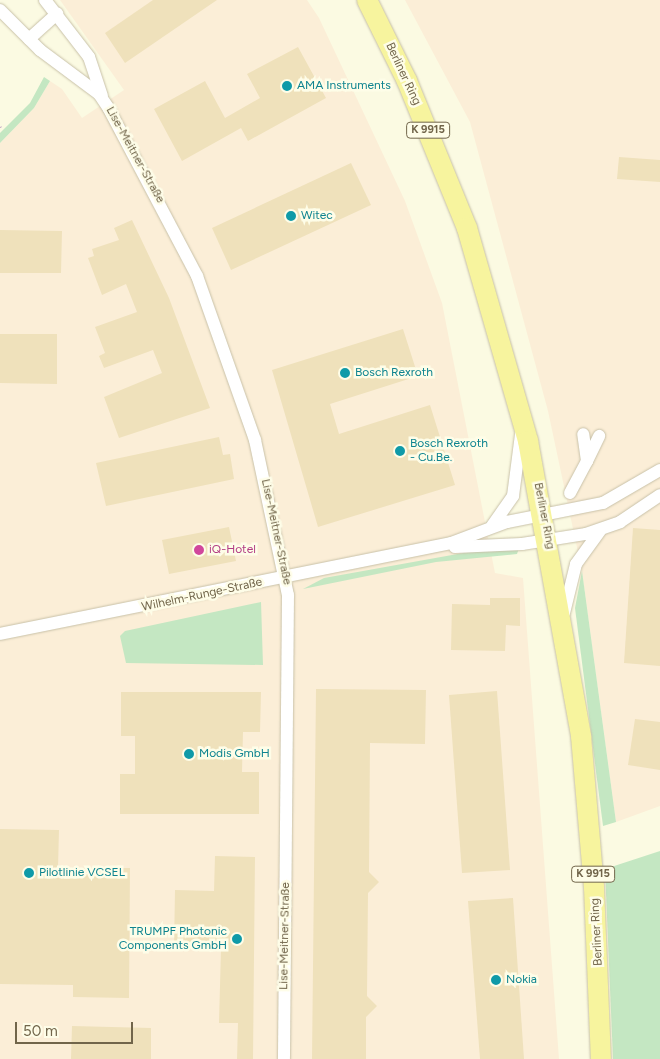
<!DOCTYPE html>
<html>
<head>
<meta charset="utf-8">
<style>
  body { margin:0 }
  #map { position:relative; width:660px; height:1059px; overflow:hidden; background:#fbfae2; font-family:Figtree,sans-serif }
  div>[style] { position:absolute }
  .commercial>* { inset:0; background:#fbeed7 }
  .green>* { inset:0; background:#c4e7c2 }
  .building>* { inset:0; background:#efe1bb }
  .roads { filter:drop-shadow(0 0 1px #c8c1a8) drop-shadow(0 0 1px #c8c1a8) }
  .street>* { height:12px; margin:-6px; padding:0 6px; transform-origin:6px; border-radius:6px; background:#fff }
  .primary>* { height:20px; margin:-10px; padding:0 10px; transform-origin:10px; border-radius:10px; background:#f7f49e }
  .tram>* { height:1px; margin:-0.5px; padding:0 0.5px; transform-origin:0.5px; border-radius:0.5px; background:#bfa2c3 }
  .dots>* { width:14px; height:14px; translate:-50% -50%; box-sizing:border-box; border:2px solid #fefde8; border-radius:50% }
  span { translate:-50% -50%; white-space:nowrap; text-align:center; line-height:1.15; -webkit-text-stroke:5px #fefde8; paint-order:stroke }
  .shield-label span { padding:1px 4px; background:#fefde8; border:1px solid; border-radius:4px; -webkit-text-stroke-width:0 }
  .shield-label { font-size:11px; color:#71654a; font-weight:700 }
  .street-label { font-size:12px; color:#71654a }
  .culture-label { font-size:12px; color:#0d838f }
  .left { translate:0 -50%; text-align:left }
  .right { translate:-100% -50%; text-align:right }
  .hotel-label { font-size:12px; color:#b23c85 }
  .scale { position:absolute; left:15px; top:1022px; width:118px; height:22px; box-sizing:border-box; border:2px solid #71654a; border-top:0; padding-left:6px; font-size:15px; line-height:18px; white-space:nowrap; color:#71654a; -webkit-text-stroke:4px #fefde8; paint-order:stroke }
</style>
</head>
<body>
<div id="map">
  <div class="commercial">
    <div style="clip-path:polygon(60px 0,307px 0,319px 18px,405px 201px,442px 303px,495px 573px,523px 578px,559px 1059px,0 1059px,0 143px,34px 108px,50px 81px,62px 89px,82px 118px,124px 90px)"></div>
    <div style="clip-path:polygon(405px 0,660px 0,660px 806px,616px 822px,582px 571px,548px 411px,470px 122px)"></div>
  </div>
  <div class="green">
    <div style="clip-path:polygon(44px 77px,50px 81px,34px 108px,0 143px,0 133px,30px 103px)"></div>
    <div style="clip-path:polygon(491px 548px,519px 548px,517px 554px,436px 562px,303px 589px,324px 578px)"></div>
    <div style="clip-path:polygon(582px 571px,616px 822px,603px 826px,575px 608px)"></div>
    <div style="clip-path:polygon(261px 602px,263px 665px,126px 663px,120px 636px,125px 631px)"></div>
    <div style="clip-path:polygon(660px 851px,660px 1059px,613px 1059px,605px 869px)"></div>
  </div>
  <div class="building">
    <div style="clip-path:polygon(153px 0,217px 0,125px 63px,105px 33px)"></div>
    <div style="clip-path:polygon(298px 47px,326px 98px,248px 141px,241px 128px,182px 161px,154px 109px,205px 81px,225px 118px,260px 98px,247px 74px)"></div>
    <div style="clip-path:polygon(619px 157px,660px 160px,660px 182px,617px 179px)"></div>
    <div style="clip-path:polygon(351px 163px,371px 205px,231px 270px,212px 228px)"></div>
    <div style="clip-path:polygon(132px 220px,169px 298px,210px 408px,119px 438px,104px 397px,162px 373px,153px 350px,104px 368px,99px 356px,105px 353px,95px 327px,137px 312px,126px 284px,102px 295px,88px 258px,94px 256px,92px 249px,119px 240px,114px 228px)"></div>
    <div style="clip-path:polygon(0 230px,62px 231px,61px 273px,0 273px)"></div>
    <div style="clip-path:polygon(403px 329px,418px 376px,330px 404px,339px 434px,430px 405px,455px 485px,318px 527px,272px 370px)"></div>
    <div style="clip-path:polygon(0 334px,57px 334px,57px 384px,0 383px)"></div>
    <div style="clip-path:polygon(219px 437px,223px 455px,230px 454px,234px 479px,106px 506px,96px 463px)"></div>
    <div style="clip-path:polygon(229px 527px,236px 561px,169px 574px,162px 540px)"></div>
    <div style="clip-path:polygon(633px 528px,660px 530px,660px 666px,624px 663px)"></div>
    <div style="clip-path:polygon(490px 598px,520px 598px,520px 626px,506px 625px,505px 651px,451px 650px,452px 604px,490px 605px)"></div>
    <div style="clip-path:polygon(316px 689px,426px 690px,425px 744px,370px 743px,369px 872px,379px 882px,368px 893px,367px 996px,377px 1006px,366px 1017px,366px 1059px,312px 1059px)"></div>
    <div style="clip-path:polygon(497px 691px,510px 870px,462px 873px,449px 695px)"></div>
    <div style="clip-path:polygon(121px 692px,261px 692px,260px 732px,243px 732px,242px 772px,259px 772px,259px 814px,120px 814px,120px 774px,135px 774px,135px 736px,121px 736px)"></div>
    <div style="clip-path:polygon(635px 719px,660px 722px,660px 770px,628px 765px)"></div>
    <div style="clip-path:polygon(0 829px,59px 830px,58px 868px,130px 868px,129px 998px,73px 997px,73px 985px,0 984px)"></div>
    <div style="clip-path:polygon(215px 856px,255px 857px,253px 1059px,237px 1059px,238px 1023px,219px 1023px,221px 949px,174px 948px,175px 890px,214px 891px)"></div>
    <div style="clip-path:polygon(513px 898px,524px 1059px,480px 1059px,468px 901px)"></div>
    <div style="clip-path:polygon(72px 1026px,151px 1028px,151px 1059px,71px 1059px)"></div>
  </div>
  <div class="roads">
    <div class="street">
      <div style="left:45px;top:0;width:72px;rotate:52.3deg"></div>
      <div style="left:89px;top:57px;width:41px;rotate:71.6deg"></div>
      <div style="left:0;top:10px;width:57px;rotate:45deg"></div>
      <div style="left:40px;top:50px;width:74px;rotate:36.7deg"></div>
      <div style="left:99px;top:94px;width:18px;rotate:56deg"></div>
      <div style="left:109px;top:109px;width:189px;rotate:62.2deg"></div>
      <div style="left:197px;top:276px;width:174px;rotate:70.5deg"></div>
      <div style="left:255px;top:440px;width:158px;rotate:78deg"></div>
      <div style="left:288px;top:595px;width:464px;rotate:90.5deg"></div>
      <div style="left:29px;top:39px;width:38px;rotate:-42deg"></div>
      <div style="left:587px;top:461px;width:28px;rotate:-64deg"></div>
      <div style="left:570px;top:493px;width:36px;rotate:-62deg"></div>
      <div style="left:587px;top:461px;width:27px;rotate:-98deg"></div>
      <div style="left:492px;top:526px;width:37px;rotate:-55deg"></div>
      <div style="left:513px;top:496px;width:63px;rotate:-82.6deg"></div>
      <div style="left:455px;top:547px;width:67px;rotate:-2.6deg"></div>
      <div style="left:522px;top:544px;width:65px;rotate:-8.9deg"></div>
      <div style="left:586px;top:534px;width:36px;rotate:-19deg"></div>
      <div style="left:620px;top:522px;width:48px;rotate:-34deg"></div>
      <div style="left:564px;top:613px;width:50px;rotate:-76.2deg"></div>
      <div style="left:576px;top:564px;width:41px;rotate:-54deg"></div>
      <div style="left:0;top:634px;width:460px;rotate:-11.4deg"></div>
      <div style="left:451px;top:543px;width:60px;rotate:-20.6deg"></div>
      <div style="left:507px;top:522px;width:98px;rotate:-11.2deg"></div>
      <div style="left:603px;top:503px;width:66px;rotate:-30.1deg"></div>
    </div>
    <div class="primary">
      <div style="left:367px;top:0;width:90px;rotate:63.7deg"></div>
      <div style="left:407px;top:81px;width:159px;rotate:67.8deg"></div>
      <div style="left:467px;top:228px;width:222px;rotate:74deg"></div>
      <div style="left:528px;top:441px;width:300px;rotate:79.8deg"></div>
      <div style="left:581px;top:736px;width:152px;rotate:85.1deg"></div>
      <div style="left:594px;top:887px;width:172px;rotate:87.7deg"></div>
    </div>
  </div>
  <div class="tram">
    <div style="left:0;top:127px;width:1px;rotate:-45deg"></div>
  </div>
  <div class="dots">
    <div style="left:287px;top:86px;background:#0f9aa8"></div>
    <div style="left:291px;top:216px;background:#0f9aa8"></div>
    <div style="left:345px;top:373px;background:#0f9aa8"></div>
    <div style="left:400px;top:451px;background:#0f9aa8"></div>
    <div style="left:199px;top:550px;background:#d1479c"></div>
    <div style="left:189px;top:754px;background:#0f9aa8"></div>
    <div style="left:29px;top:873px;background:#0f9aa8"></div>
    <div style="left:237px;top:939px;background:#0f9aa8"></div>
    <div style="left:496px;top:980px;background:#0f9aa8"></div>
  </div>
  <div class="shield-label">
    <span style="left:428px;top:130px">K 9915</span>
    <span style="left:593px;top:874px">K 9915</span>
  </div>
  <div class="street-label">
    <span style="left:403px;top:74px;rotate:65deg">Berliner Ring</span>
    <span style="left:135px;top:155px;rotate:61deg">Lise-Meitner-Straße</span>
    <span style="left:544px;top:516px;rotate:79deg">Berliner Ring</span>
    <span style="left:276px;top:532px;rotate:78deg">Lise-Meitner-Straße</span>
    <span style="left:202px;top:595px;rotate:-12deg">Wilhelm-Runge-Straße</span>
    <span style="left:597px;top:932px;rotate:-93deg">Berliner Ring</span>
    <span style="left:285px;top:936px;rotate:-89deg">Lise-Meitner-Straße</span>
  </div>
  <div class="culture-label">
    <span class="left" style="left:297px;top:86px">AMA Instruments</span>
    <span class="left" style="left:301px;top:216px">Witec</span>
    <span class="left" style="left:355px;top:373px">Bosch Rexroth</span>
    <span class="left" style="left:410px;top:451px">Bosch Rexroth<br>- Cu.Be.</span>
    <span class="left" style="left:199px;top:754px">Modis GmbH</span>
    <span class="left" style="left:39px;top:873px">Pilotlinie VCSEL</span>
    <span class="right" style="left:227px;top:939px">TRUMPF Photonic<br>Components GmbH</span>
    <span class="left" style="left:506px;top:980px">Nokia</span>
  </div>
  <div class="hotel-label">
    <span class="left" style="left:209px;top:550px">iQ-Hotel</span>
  </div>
  <div class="scale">50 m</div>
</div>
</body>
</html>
